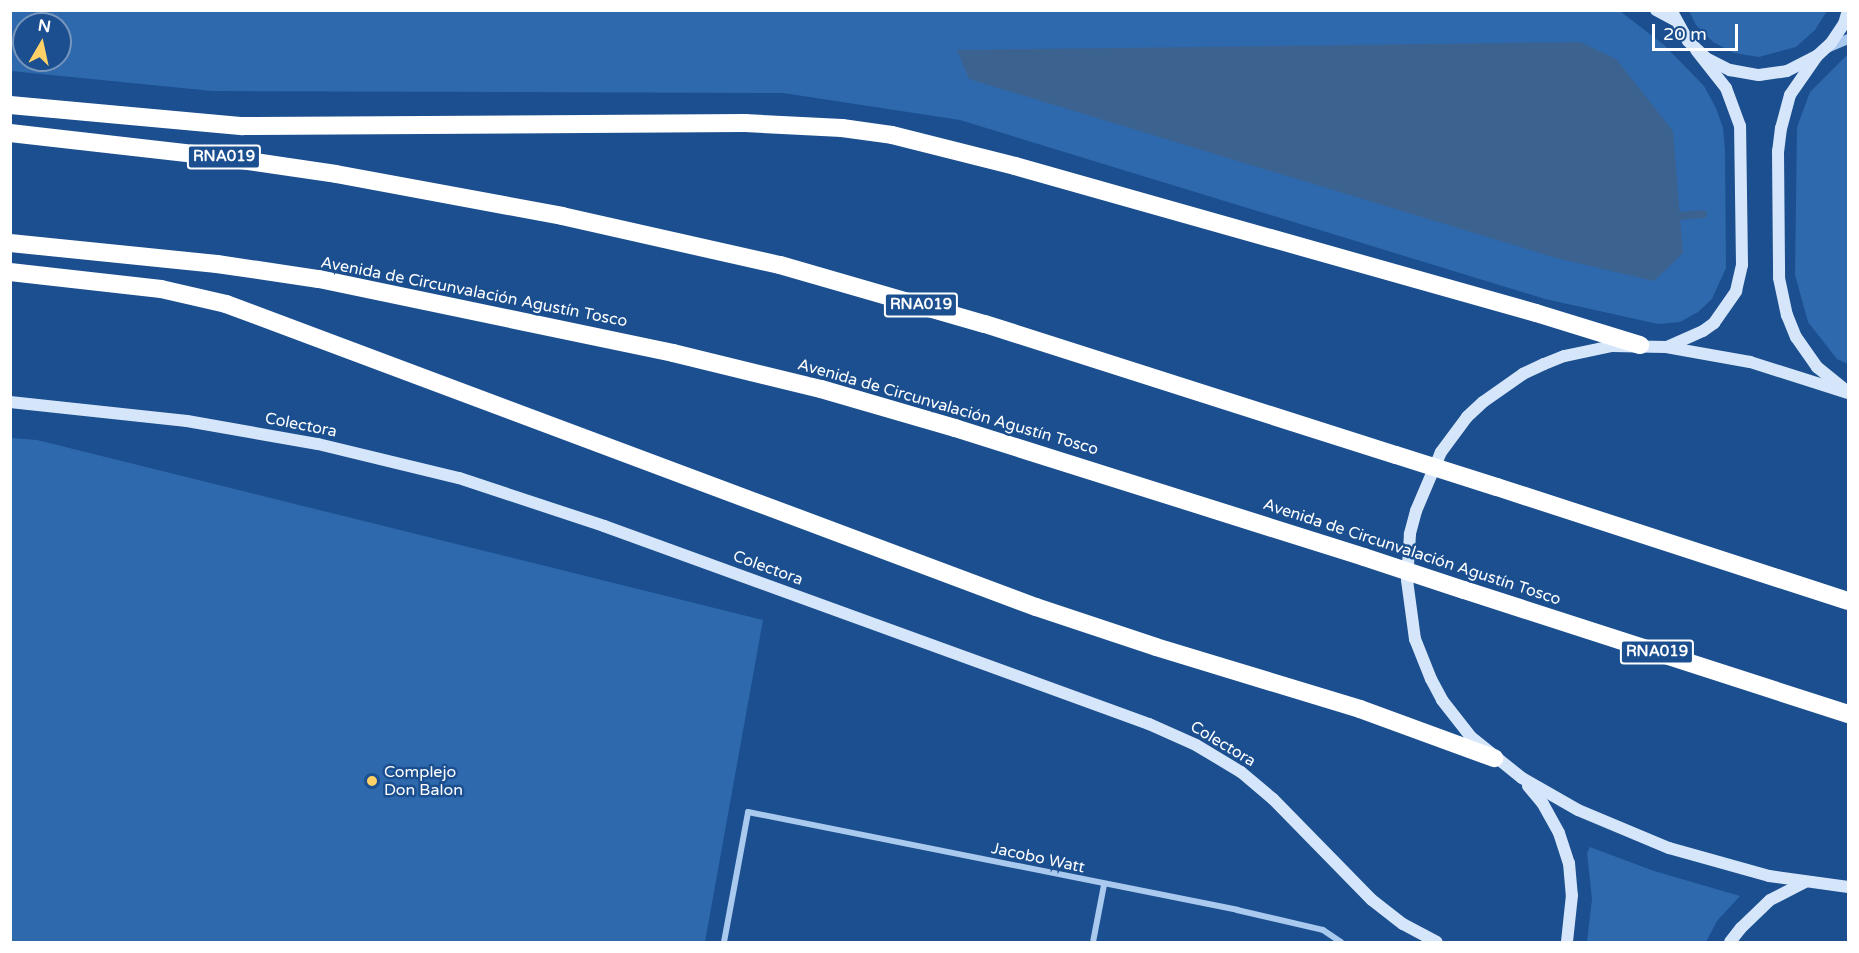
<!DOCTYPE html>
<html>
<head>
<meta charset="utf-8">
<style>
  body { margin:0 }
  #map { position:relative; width:1859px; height:953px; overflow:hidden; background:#1b4f8f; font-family:"Varela Round",sans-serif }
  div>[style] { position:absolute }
  .green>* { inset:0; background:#2e69ad }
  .water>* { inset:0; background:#3c6290 }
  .stream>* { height:8px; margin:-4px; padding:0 4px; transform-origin:4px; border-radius:4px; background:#3c6290 }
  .minor>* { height:6px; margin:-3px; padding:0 3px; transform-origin:3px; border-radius:3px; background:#a9c9ee }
  .tertiary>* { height:10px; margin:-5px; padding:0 5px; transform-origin:5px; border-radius:5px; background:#a9c9ee }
  .secondary>* { height:12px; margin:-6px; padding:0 6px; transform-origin:6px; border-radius:6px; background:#d6e6fa }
  .motorway>* { height:18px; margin:-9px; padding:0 9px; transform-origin:9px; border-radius:9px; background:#fff }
  .motorway-bridge>* { height:18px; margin:-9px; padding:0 9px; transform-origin:9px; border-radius:9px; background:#fff }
  .dots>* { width:16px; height:16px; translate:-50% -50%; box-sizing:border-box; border:3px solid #1b4f8f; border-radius:50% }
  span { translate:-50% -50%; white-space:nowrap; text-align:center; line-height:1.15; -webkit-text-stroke:5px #1b4f8f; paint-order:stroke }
  .shield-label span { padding:2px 4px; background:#1b4f8f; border:2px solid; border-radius:4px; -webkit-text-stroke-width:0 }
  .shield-label { font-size:15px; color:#fff; font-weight:700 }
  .street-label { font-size:16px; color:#fff }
  .poi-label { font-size:16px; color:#fff }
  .left { translate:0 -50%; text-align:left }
  .frame { position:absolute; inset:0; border:12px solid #fff; pointer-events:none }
  .north { position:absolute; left:12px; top:12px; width:60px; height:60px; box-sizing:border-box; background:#1b4f8f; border:2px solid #7695bc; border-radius:50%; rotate:9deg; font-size:16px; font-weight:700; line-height:24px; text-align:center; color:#fff }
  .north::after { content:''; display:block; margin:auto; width:21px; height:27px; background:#ffd166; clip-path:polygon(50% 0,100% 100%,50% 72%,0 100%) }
  .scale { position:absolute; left:1652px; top:24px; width:86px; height:27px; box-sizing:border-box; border:3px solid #fff; border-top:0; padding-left:8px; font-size:18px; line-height:21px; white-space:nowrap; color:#fff; -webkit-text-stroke:4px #1b4f8f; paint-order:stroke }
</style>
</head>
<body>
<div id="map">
  <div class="green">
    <div style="clip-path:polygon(evenodd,10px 11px,1620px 11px,1664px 45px,1704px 86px,1716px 108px,1723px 128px,1725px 149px,1726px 268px,1712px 299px,1698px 312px,1680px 322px,1658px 324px,1545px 299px,960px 120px,783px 93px,212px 91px,11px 71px,10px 11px,24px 24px,60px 24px,60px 60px,24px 60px,24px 24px)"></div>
    <div style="clip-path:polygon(1689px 11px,1827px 11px,1815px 30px,1796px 47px,1759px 57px,1734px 53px,1713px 42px,1696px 25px)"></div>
    <div style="clip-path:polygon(1848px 54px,1848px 364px,1837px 359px,1808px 322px,1795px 275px,1797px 127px,1810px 92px)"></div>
    <div style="clip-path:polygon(11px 438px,37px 440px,763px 620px,705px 942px,11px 942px)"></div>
    <div style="clip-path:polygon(1590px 847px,1654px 871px,1740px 896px,1717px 921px,1706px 942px,1587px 942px,1592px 899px,1587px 853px)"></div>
  </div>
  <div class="water">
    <div style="clip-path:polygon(1580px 42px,1616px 59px,1673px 131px,1683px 253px,1654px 281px,1556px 258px,969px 79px,957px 50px)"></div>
  </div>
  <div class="stream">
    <div style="left:1680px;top:216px;width:23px;rotate:-5deg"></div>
  </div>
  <div class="minor">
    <div style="left:724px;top:942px;width:132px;rotate:-79.5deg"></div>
    <div style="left:748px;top:812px;width:499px;rotate:11.3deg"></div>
    <div style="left:1237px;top:910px;width:88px;rotate:13.1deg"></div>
    <div style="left:1323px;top:930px;width:22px;rotate:34deg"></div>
    <div style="left:1093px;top:942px;width:58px;rotate:-79.1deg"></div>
  </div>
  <div class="tertiary">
    <div style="left:1827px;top:48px;width:23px;rotate:-23deg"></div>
  </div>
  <div class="secondary">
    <div style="left:1656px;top:10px;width:21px;rotate:28deg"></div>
    <div style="left:1671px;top:10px;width:35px;rotate:61deg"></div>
    <div style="left:1688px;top:41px;width:25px;rotate:43deg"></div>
    <div style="left:1706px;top:58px;width:27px;rotate:27deg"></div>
    <div style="left:1730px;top:70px;width:29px;rotate:10deg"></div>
    <div style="left:1759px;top:75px;width:28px;rotate:-8deg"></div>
    <div style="left:1787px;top:71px;width:34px;rotate:-27deg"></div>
    <div style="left:1817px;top:56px;width:19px;rotate:-43deg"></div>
    <div style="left:1831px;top:43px;width:23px;rotate:-56deg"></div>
    <div style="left:1844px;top:24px;width:15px;rotate:-74deg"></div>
    <div style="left:1817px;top:56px;width:47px;rotate:124.7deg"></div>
    <div style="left:1790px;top:95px;width:34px;rotate:105deg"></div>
    <div style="left:1781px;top:128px;width:23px;rotate:97deg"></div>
    <div style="left:1778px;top:151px;width:127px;rotate:89.5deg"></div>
    <div style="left:1779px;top:278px;width:38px;rotate:78deg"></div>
    <div style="left:1787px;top:315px;width:24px;rotate:68deg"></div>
    <div style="left:1796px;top:337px;width:37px;rotate:55deg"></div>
    <div style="left:1817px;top:367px;width:33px;rotate:39deg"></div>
    <div style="left:1667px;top:347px;width:39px;rotate:-24deg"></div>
    <div style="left:1703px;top:331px;width:14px;rotate:-36deg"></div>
    <div style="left:1714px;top:323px;width:39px;rotate:-55deg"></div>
    <div style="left:1736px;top:291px;width:27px;rotate:-77deg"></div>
    <div style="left:1742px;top:265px;width:139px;rotate:-90.8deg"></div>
    <div style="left:1740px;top:126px;width:40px;rotate:-110.2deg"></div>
    <div style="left:1726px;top:88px;width:48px;rotate:-128.3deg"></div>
    <div style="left:1848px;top:393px;width:103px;rotate:-162.4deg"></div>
    <div style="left:1750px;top:362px;width:85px;rotate:-169.9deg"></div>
    <div style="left:1666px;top:347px;width:54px;rotate:-178.9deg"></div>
    <div style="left:1612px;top:346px;width:49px;rotate:168.2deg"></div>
    <div style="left:1564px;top:356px;width:22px;rotate:158deg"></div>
    <div style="left:1544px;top:364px;width:23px;rotate:155deg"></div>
    <div style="left:1523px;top:374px;width:49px;rotate:145deg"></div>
    <div style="left:1483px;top:402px;width:22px;rotate:137deg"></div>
    <div style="left:1467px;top:417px;width:44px;rotate:126.6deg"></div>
    <div style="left:1441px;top:452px;width:64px;rotate:113deg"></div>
    <div style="left:1416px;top:511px;width:24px;rotate:105deg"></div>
    <div style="left:1410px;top:534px;width:46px;rotate:93.7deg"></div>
    <div style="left:1407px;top:580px;width:60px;rotate:82.3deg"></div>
    <div style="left:1415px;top:639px;width:43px;rotate:68.2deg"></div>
    <div style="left:1431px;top:679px;width:24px;rotate:62deg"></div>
    <div style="left:1442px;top:700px;width:47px;rotate:51.9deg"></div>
    <div style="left:1471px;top:737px;width:65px;rotate:38.8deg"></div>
    <div style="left:1522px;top:778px;width:64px;rotate:29.7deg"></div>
    <div style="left:1578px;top:810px;width:99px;rotate:22.7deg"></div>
    <div style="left:1669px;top:848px;width:104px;rotate:15.6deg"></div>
    <div style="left:1769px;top:876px;width:80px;rotate:7.9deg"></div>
    <div style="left:10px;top:402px;width:178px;rotate:6.1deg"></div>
    <div style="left:187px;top:421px;width:133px;rotate:10deg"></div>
    <div style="left:318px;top:444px;width:145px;rotate:13.6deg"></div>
    <div style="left:459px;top:478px;width:153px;rotate:18.3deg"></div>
    <div style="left:604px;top:526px;width:580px;rotate:19.97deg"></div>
    <div style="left:1149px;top:724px;width:51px;rotate:24.1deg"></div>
    <div style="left:1196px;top:745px;width:52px;rotate:31deg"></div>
    <div style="left:1241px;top:772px;width:42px;rotate:40.2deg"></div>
    <div style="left:1273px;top:799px;width:141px;rotate:45.6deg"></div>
    <div style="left:1372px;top:900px;width:39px;rotate:38deg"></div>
    <div style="left:1403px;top:924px;width:38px;rotate:28deg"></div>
    <div style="left:1528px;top:786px;width:23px;rotate:50deg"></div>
    <div style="left:1543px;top:804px;width:33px;rotate:61deg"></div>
    <div style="left:1559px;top:833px;width:32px;rotate:72deg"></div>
    <div style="left:1569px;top:863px;width:32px;rotate:85deg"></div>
    <div style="left:1572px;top:895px;width:47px;rotate:96.1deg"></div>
    <div style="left:1730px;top:942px;width:18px;rotate:-52deg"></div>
    <div style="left:1741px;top:928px;width:40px;rotate:-44deg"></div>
    <div style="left:1770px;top:900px;width:38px;rotate:-27deg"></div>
  </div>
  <div class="motorway">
    <div style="left:10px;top:105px;width:234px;rotate:5.2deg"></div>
    <div style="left:243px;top:126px;width:502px;rotate:-0.34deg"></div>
    <div style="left:745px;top:123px;width:97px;rotate:3deg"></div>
    <div style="left:842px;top:128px;width:50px;rotate:8deg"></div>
    <div style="left:892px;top:135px;width:127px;rotate:14.1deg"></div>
    <div style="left:1015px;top:166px;width:541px;rotate:15.76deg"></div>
    <div style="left:1536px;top:313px;width:109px;rotate:17.1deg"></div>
    <div style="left:10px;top:133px;width:211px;rotate:6.5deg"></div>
    <div style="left:220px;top:157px;width:117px;rotate:8.3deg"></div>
    <div style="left:336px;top:174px;width:230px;rotate:10.5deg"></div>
    <div style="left:562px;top:216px;width:223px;rotate:12.7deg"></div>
    <div style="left:780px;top:265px;width:213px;rotate:16.1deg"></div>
    <div style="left:985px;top:324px;width:431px;rotate:17.7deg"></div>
    <div style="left:10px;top:243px;width:208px;rotate:5.8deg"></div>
    <div style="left:217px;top:264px;width:103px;rotate:8.4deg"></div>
    <div style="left:319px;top:279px;width:362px;rotate:11.8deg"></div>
    <div style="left:673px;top:353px;width:152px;rotate:13.7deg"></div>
    <div style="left:821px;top:389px;width:140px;rotate:16.2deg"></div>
    <div style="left:955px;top:428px;width:429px;rotate:17.5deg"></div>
    <div style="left:10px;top:272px;width:152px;rotate:6.4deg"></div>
    <div style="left:161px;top:289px;width:67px;rotate:13deg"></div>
    <div style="left:226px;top:304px;width:865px;rotate:20.51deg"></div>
    <div style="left:1036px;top:607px;width:126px;rotate:18.4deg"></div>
    <div style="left:1156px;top:647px;width:213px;rotate:16.9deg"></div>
    <div style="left:1360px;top:709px;width:143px;rotate:20.1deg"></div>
    <div style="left:1497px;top:487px;width:369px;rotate:18deg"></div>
    <div style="left:1464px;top:590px;width:404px;rotate:17.9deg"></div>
  </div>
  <div class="motorway-bridge">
    <div style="left:1396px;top:455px;width:106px;rotate:17.6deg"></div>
    <div style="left:1364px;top:557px;width:105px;rotate:18.3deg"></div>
  </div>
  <div class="dots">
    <div style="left:372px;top:781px;background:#ffd166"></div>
  </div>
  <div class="shield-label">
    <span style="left:224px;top:157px">RNA019</span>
    <span style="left:921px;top:305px">RNA019</span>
    <span style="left:1657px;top:652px">RNA019</span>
  </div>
  <div class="street-label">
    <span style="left:474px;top:292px;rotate:11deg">Avenida de Circunvalación Agustín Tosco</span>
    <span style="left:948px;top:407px;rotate:16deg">Avenida de Circunvalación Agustín Tosco</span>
    <span style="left:301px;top:425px;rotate:11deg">Colectora</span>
    <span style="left:1412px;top:552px;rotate:18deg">Avenida de Circunvalación Agustín Tosco</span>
    <span style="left:768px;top:568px;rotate:20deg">Colectora</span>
    <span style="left:1223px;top:744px;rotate:31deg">Colectora</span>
    <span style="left:1038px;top:858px;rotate:12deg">Jacobo Watt</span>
  </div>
  <div class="poi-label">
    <span class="left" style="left:384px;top:781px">Complejo<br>Don Balon</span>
  </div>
  <div class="frame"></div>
  <div class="north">N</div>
  <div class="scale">20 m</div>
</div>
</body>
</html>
